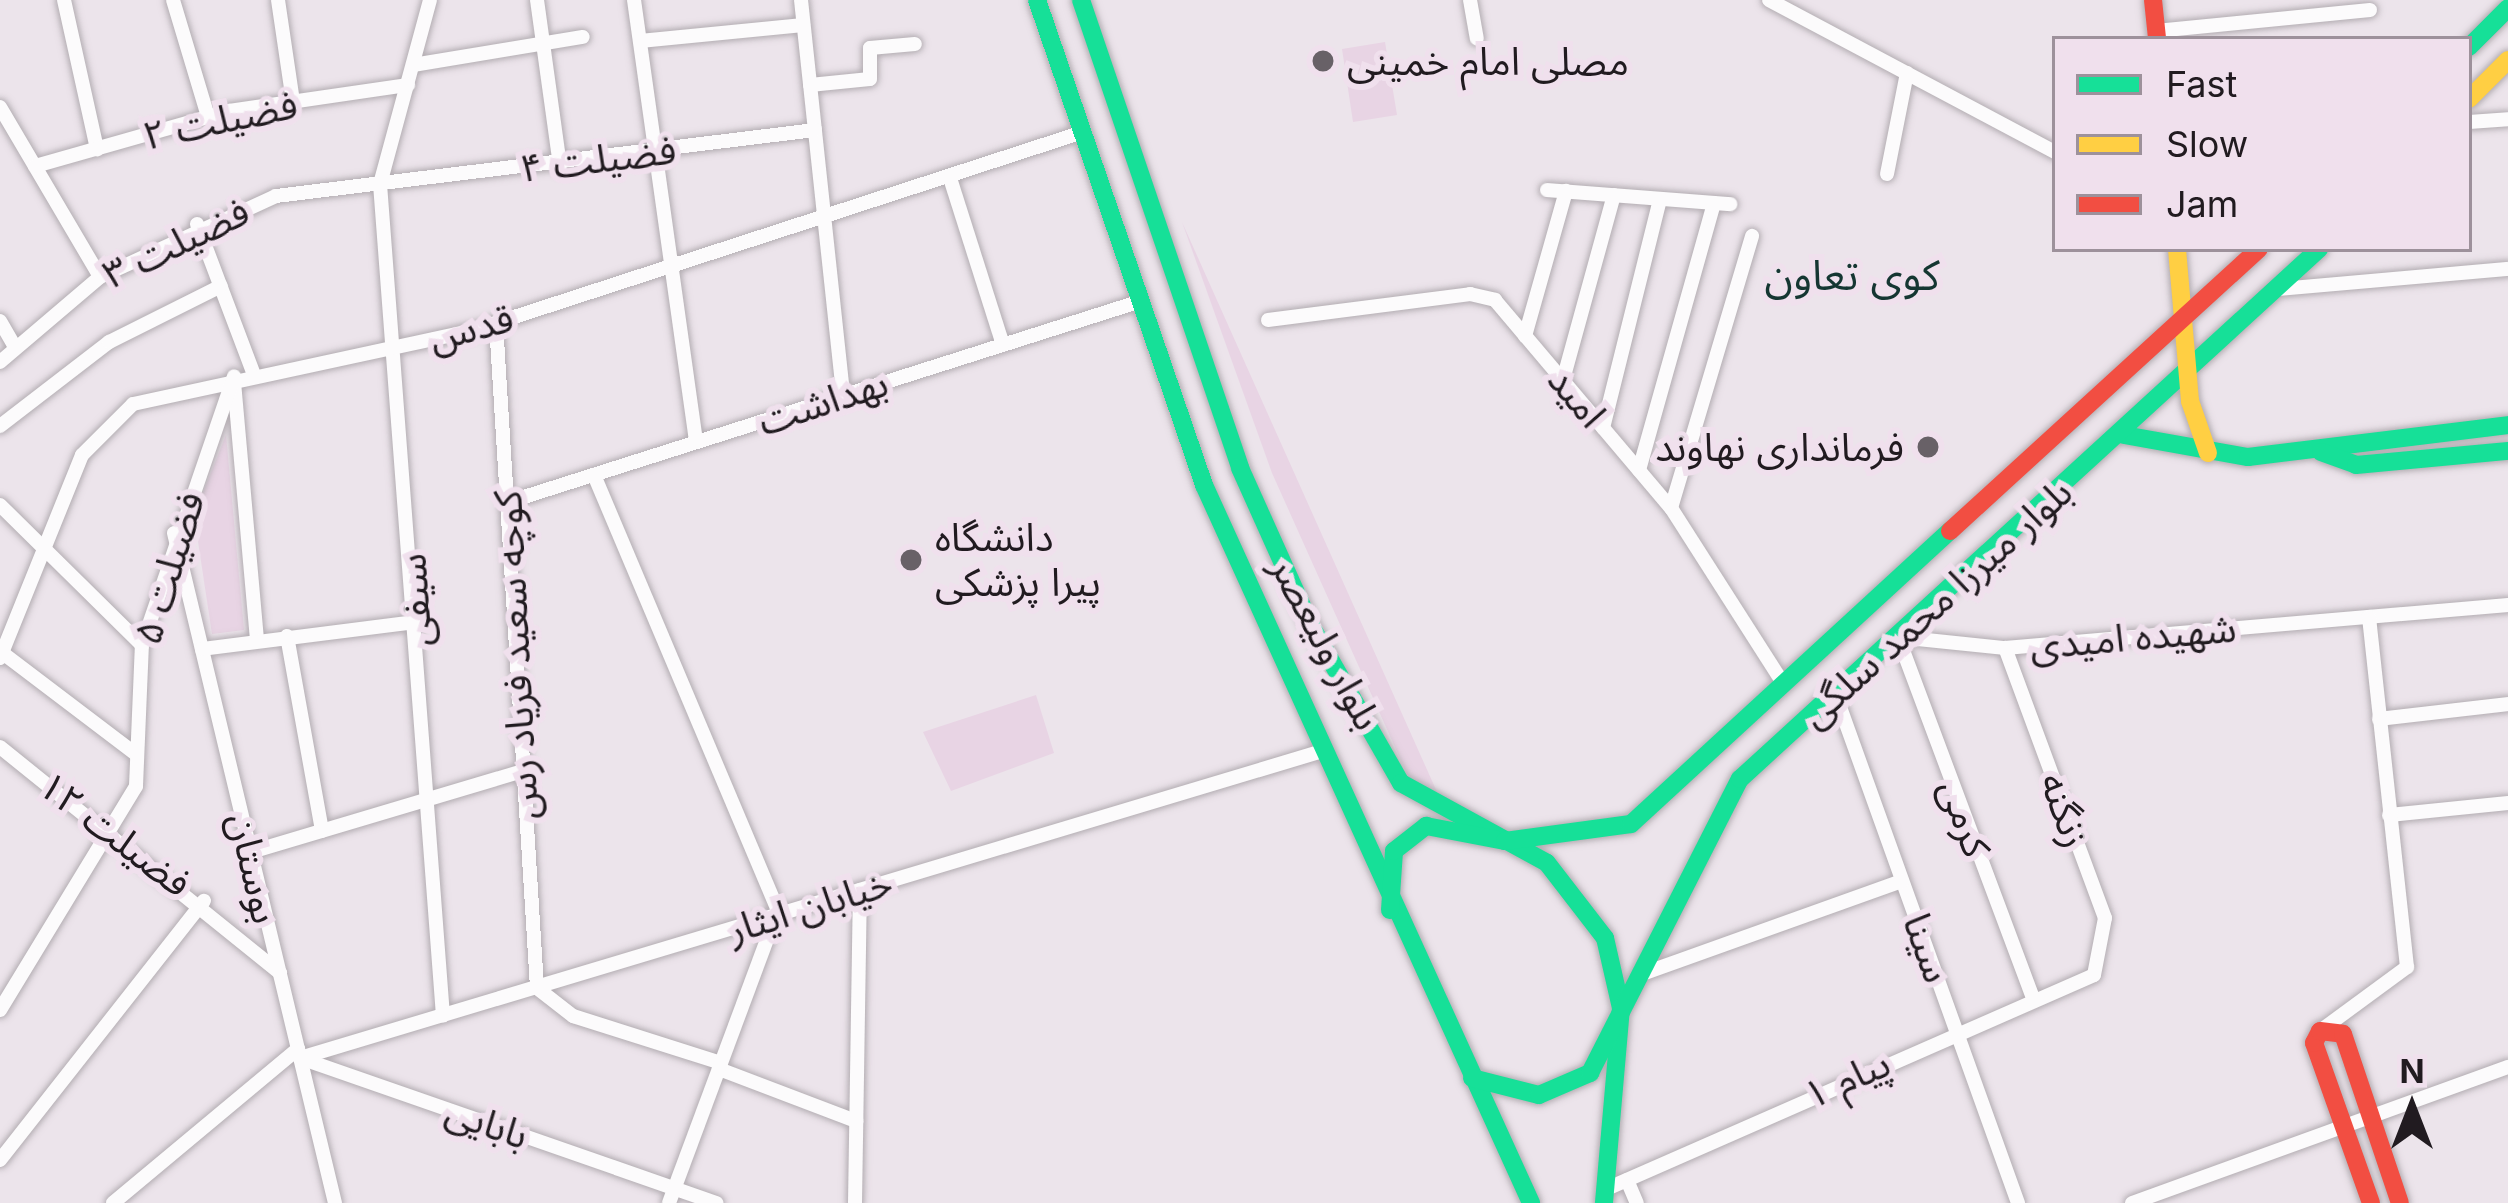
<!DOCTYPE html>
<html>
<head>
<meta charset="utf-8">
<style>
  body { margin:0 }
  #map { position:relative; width:2508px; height:1203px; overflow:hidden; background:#ece4eb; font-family:Inter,"Noto Sans Arabic",sans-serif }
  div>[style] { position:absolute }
  .green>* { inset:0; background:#e8d4e4 }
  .roads { filter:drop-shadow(0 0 3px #b3adb2) drop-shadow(0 0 3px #b3adb2) }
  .street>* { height:14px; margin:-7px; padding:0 7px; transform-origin:7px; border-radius:7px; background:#fcfbfc }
  .fast>* { height:18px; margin:-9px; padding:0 9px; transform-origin:9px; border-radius:9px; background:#16e098 }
  .slow>* { height:18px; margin:-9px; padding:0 9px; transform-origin:9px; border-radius:9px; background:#ffcf43 }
  .jam>* { height:18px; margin:-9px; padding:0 9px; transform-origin:9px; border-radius:9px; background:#f24e42 }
  .dots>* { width:33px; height:33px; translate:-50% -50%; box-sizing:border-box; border:6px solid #f0e0ed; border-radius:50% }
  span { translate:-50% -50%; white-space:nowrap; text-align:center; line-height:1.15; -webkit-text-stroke:12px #f0e0ed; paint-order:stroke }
  .poi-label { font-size:39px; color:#211b20 }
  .left { translate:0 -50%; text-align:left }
  .right { translate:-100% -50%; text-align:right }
  .street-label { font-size:39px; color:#211b20 }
  .neighbourhood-label { font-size:42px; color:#153632 }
  .legend { position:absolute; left:2052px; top:36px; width:420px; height:216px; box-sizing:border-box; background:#f0e0ed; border:3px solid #9d919b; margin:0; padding:15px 21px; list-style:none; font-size:36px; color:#211b20 }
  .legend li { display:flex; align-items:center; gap:24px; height:60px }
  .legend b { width:60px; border:3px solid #9d919b }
  .north { position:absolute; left:2352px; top:1047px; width:120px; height:120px; -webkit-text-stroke:9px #f0e0ed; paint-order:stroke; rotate:0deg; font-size:33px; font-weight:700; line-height:48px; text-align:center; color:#211b20 }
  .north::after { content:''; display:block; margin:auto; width:42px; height:54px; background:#211b20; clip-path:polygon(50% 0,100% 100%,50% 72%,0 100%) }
</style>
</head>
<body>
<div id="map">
  <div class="green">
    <div style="clip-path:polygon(1385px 42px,1397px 115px,1353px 122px,1342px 49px)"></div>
    <div style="clip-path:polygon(1182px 222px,1437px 792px,1412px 785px,1272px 473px)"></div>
    <div style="clip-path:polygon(226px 435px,244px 630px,212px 634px,194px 515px)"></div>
    <div style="clip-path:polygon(1036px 695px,1054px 753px,951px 791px,923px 732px)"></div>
  </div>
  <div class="roads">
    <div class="street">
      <div style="left:64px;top:0;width:153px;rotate:77.5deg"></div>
      <div style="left:173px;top:0;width:122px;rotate:73.3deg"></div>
      <div style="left:278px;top:0;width:103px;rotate:81.6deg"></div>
      <div style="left:430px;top:0;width:191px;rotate:105.2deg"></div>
      <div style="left:380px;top:184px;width:834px;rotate:85.67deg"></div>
      <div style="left:537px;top:0;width:168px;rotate:82.1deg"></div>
      <div style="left:634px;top:0;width:446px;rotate:82deg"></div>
      <div style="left:801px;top:0;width:397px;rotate:83.9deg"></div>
      <div style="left:1470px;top:0;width:39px;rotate:80deg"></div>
      <div style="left:1769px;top:0;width:324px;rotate:28deg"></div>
      <div style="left:2156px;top:31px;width:215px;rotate:-5.6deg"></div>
      <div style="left:640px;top:41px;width:164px;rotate:-5.6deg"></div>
      <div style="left:413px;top:65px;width:172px;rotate:-9.4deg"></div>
      <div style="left:810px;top:85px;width:60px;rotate:-5.7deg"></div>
      <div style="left:870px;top:79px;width:31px;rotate:-90deg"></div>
      <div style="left:870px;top:48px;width:45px;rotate:-5.1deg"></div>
      <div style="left:0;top:107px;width:197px;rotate:59.5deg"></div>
      <div style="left:2469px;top:122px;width:39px;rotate:-4deg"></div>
      <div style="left:35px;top:166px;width:202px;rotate:-15.8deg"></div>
      <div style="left:229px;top:111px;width:181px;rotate:-8.3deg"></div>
      <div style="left:1887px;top:174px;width:103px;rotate:-78.8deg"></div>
      <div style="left:950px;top:178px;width:175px;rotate:72.4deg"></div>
      <div style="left:1547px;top:190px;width:184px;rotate:4.4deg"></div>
      <div style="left:197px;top:224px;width:158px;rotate:69.3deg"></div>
      <div style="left:2279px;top:289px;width:230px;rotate:-5deg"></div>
      <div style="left:1268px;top:320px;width:204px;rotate:-7.3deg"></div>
      <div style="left:1470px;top:294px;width:26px;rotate:13deg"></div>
      <div style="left:1495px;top:300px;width:272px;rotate:49.8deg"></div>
      <div style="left:1671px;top:508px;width:210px;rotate:57.4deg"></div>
      <div style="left:0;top:321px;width:30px;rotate:60deg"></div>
      <div style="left:496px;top:323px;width:666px;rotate:86.47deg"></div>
      <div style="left:537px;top:988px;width:46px;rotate:37.9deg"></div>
      <div style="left:573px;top:1016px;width:155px;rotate:17.6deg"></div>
      <div style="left:1525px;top:336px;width:151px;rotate:-74.2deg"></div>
      <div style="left:0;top:362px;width:131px;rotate:-40.4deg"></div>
      <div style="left:100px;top:277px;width:194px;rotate:-24.7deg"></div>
      <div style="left:276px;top:196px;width:543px;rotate:-6.98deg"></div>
      <div style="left:1563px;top:380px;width:192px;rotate:-74.6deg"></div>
      <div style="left:234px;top:382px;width:259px;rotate:84.9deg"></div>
      <div style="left:0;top:426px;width:138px;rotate:-37.6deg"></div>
      <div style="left:109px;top:342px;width:125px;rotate:-26.6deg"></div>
      <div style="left:1603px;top:428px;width:236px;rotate:-76deg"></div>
      <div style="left:1639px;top:470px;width:277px;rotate:-74.3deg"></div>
      <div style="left:594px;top:475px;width:478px;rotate:67.1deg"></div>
      <div style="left:508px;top:502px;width:661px;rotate:-17.61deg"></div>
      <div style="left:0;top:505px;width:199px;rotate:44.6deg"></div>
      <div style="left:1671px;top:508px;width:284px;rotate:-73.4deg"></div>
      <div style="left:174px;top:533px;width:689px;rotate:76.49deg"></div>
      <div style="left:287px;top:636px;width:198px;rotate:79.8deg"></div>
      <div style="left:1898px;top:637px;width:108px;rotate:5.9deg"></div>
      <div style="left:2005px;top:648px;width:505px;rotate:-4.89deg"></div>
      <div style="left:1898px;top:637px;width:386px;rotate:69.5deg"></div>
      <div style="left:202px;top:649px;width:216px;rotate:-7.2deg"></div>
      <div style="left:0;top:651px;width:172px;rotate:37.2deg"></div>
      <div style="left:0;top:658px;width:219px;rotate:-68deg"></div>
      <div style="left:82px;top:455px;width:72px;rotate:-45deg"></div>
      <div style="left:133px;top:404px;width:346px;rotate:-12.2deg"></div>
      <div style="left:471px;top:331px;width:640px;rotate:-18.01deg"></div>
      <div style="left:1835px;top:693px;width:542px;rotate:70.26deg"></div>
      <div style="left:2379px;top:719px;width:130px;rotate:-6.6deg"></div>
      <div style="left:0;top:747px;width:360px;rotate:38.9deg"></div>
      <div style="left:2389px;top:815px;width:120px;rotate:-5.8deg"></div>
      <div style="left:251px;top:852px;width:283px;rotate:-16.6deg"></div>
      <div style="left:1642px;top:974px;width:276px;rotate:-19.7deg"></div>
      <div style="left:0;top:1010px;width:262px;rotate:-58.7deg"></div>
      <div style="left:136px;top:786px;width:141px;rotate:-87.6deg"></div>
      <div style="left:142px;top:645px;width:284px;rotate:-71.1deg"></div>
      <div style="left:2320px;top:1031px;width:108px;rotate:-36.3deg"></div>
      <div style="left:2407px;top:967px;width:352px;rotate:-96.2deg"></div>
      <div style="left:300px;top:1058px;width:1064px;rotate:-16.71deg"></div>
      <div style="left:300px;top:1058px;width:441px;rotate:19.2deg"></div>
      <div style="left:719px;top:1069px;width:147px;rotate:20.8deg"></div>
      <div style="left:0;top:1160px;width:330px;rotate:-51.8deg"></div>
      <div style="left:1627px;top:1180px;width:25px;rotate:67deg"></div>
      <div style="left:1604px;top:1190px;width:535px;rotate:-23.69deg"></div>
      <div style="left:2094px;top:975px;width:58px;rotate:-79.1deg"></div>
      <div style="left:2105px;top:918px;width:288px;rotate:-110.3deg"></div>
      <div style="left:113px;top:1203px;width:241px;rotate:-39.8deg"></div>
      <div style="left:669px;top:1203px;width:306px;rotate:-69.6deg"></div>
      <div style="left:855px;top:1203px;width:313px;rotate:-89.1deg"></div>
      <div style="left:2132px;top:1203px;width:400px;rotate:-19.9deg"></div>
    </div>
    <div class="fast">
      <div style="left:1037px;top:0;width:513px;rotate:71deg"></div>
      <div style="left:1204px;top:485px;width:789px;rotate:65.51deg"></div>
      <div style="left:1081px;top:0;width:494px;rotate:71.2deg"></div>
      <div style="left:1240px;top:468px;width:173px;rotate:65.8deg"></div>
      <div style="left:1311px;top:626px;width:181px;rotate:60.2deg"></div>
      <div style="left:1401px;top:783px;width:166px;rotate:28.7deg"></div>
      <div style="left:1547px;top:863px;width:95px;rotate:52.3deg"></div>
      <div style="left:1605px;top:938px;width:72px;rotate:77.1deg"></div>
      <div style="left:1621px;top:1008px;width:196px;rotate:95deg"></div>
      <div style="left:2469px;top:47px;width:55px;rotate:-45deg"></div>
      <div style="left:2124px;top:435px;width:126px;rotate:10.1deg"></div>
      <div style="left:2248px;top:457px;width:262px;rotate:-7deg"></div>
      <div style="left:2321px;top:452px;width:37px;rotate:20deg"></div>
      <div style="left:2356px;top:465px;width:153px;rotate:-5.3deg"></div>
      <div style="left:1390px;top:910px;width:59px;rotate:-86.1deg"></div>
      <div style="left:1394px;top:851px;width:41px;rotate:-38deg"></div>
      <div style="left:1426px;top:826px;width:80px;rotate:10.8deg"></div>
      <div style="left:1505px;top:841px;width:127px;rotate:-7.7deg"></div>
      <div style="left:1631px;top:824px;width:433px;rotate:-42.6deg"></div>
      <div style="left:1472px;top:1078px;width:69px;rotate:14.2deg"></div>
      <div style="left:1539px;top:1095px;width:56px;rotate:-23.3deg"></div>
      <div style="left:1590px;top:1073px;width:330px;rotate:-63deg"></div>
      <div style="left:1740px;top:779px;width:785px;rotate:-42.47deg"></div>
    </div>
    <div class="slow">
      <div style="left:2469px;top:99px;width:55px;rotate:-45deg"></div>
      <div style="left:2177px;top:249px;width:153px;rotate:85.1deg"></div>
      <div style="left:2190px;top:401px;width:55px;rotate:70.9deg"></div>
    </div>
    <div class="jam">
      <div style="left:2153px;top:0;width:39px;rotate:84deg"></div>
      <div style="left:1950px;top:531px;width:418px;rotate:-42.4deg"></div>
      <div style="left:2371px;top:1203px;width:170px;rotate:-109.6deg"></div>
      <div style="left:2314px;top:1043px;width:13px;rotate:-63deg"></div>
      <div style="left:2320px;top:1031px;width:23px;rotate:7deg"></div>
      <div style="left:2343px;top:1034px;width:178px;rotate:71.4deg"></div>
    </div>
  </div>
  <div class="dots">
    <div style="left:1323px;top:61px;background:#686167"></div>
    <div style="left:1928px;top:447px;background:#686167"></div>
    <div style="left:911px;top:560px;background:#686167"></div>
  </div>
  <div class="poi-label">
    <span class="left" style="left:1347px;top:61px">مصلی امام خمینی</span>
    <span class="right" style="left:1904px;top:447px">فرمانداری نهاوند</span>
    <span class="left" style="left:935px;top:560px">دانشگاه<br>پیرا پزشکی</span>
  </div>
  <div class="street-label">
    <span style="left:220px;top:120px;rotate:-12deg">فضیلت ۲</span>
    <span style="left:598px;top:159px;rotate:-7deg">فضیلت ۴</span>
    <span style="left:176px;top:243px;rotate:-26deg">فضیلت ۳</span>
    <span style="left:471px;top:328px;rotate:-15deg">قدس</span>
    <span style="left:1577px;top:397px;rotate:50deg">امید</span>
    <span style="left:823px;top:402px;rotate:-18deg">بهداشت</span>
    <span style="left:169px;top:568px;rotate:-73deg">فضیلت ۵</span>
    <span style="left:415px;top:600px;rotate:-94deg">سیفی</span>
    <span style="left:1936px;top:603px;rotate:-42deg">بلوار میرزا محمد سلگی</span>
    <span style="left:2133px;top:637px;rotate:-5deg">شهیده امیدی</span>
    <span style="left:1326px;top:643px;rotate:62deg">بلوار ولیعصر</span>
    <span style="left:516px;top:655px;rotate:-93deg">کوچه سعید فریاد رس</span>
    <span style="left:2065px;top:810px;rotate:70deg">زنگنه</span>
    <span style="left:1965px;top:818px;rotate:70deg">کرمی</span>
    <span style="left:115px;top:834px;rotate:37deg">فضیلت ۱۲</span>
    <span style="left:254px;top:868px;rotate:77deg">بوستان</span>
    <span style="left:810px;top:906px;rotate:-17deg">خیابان ایثار</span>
    <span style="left:1927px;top:948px;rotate:70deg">سینا</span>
    <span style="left:1847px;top:1079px;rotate:-24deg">پیام ۱</span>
    <span style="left:487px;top:1123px;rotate:19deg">بابایی</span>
  </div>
  <div class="neighbourhood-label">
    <span style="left:1852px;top:275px">کوی تعاون</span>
  </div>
  <ul class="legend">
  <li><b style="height:15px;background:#16e098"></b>Fast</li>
  <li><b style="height:15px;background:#ffcf43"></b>Slow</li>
  <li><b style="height:15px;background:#f24e42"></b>Jam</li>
  </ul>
  <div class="north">N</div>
</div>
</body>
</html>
